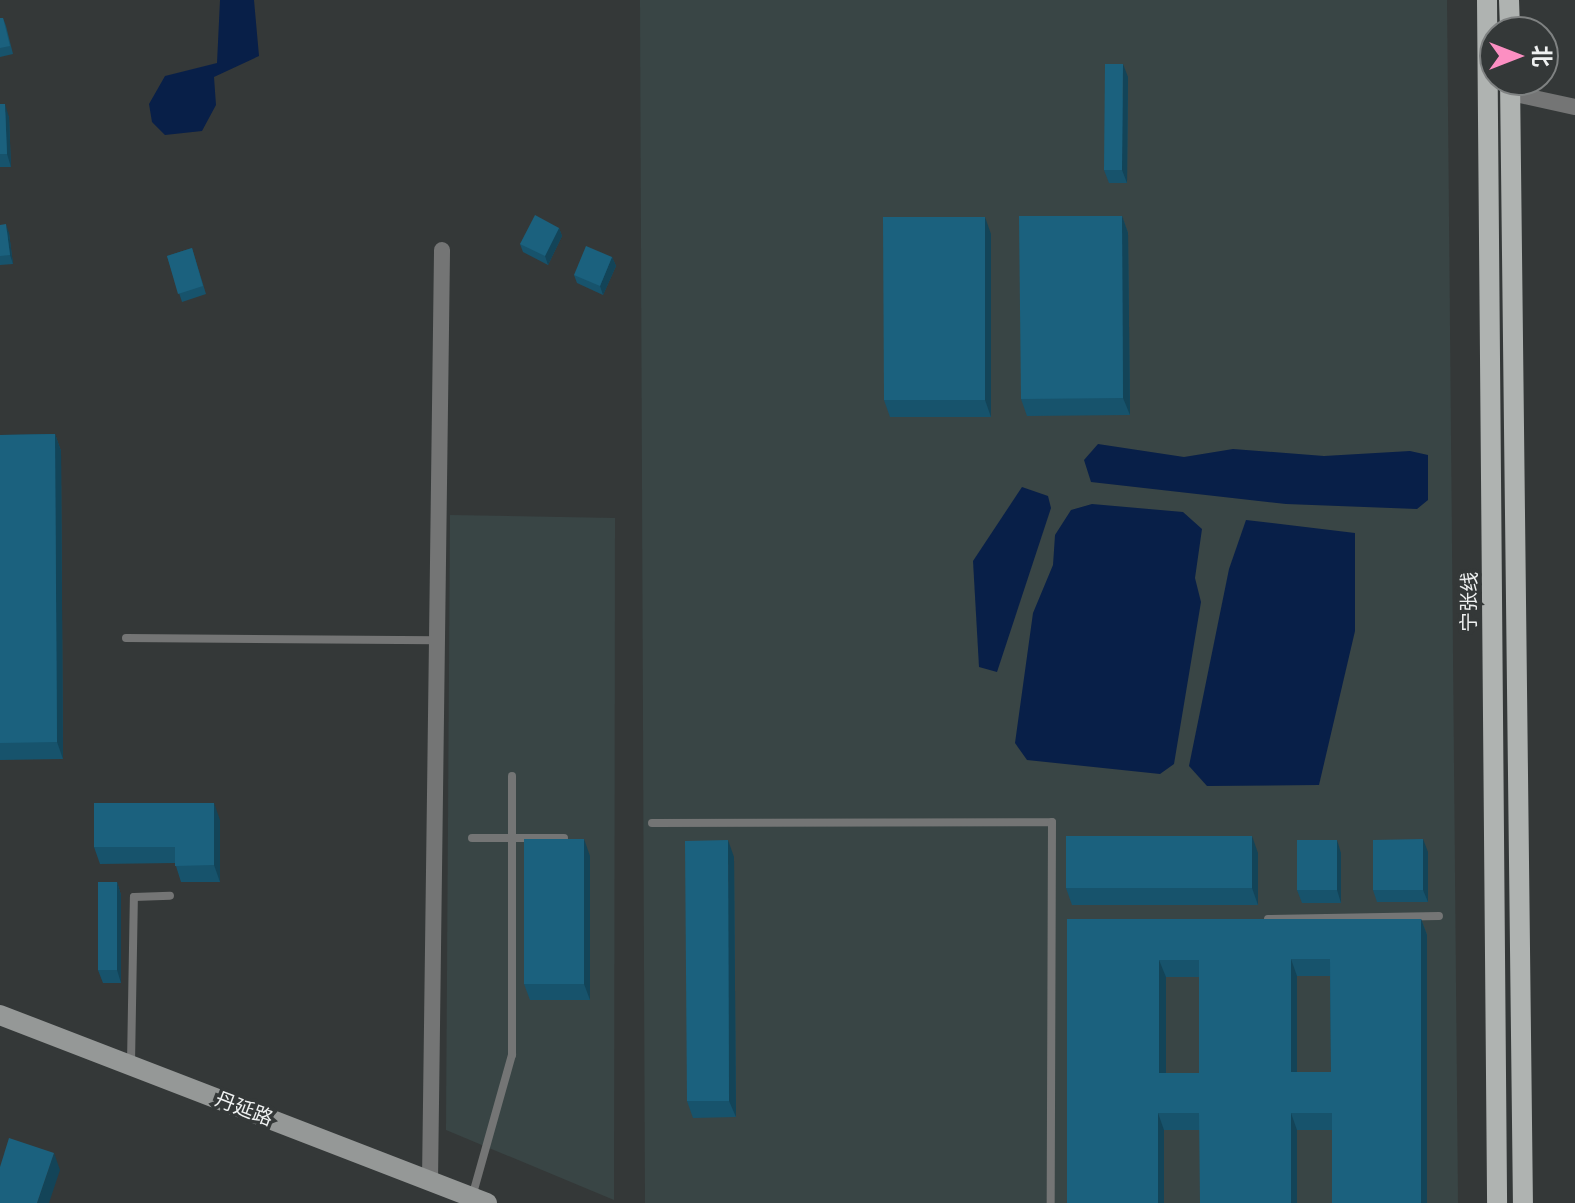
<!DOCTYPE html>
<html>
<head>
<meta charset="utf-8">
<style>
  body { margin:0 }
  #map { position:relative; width:1575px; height:1203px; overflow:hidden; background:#343838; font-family:"Roboto Condensed","Noto Sans SC",sans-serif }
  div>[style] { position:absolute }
  .built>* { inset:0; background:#394545 }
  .water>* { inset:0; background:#081f48 }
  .lane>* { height:8px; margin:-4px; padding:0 4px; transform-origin:4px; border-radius:4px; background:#747575 }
  .street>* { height:16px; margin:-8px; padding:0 8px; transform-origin:8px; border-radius:8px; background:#747575 }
  .secondary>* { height:20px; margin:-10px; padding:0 10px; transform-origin:10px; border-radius:10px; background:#959897 }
  .primary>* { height:20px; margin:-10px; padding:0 10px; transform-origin:10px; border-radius:10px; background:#afb3b1 }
  .wall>* { inset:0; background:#17536c }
  .shaded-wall>* { inset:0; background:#134458 }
  .building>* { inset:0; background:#1b617e }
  span { translate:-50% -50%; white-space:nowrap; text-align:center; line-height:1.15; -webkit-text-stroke:7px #343838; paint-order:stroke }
  .street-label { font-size:20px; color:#eff1f1 }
  .north { position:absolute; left:1479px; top:16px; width:80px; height:80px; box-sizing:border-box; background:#343838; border:2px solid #7f8282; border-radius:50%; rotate:90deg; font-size:22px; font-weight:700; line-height:32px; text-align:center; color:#eff1f1 }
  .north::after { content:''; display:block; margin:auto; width:28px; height:36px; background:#fc8fc2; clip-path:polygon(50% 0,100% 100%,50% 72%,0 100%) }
</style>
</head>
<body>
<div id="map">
  <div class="built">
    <div style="clip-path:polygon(640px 0,1447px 0,1458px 1203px,645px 1203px)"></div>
    <div style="clip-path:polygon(450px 515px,615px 518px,614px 1200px,446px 1130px)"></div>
  </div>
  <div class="water">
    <div style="clip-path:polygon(220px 0,254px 0,259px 56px,214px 77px,216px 105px,202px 131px,165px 135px,152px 122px,149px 104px,165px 76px,217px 63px)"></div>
    <div style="clip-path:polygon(1098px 444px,1184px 457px,1233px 449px,1324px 456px,1410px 451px,1428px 455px,1428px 500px,1417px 509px,1286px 504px,1091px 482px,1084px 460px)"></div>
    <div style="clip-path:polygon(1022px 487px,1048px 496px,1051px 508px,997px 672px,979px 667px,973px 561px)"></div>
    <div style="clip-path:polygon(1092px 504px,1183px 512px,1202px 529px,1195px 578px,1201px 602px,1174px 764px,1160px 774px,1027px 760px,1015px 743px,1033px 613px,1053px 565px,1055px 535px,1071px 510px)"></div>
    <div style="clip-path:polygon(1246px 520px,1355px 533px,1355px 631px,1319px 785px,1207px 786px,1189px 766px,1229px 569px)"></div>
  </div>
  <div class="lane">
    <div style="left:126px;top:638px;width:310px;rotate:0.4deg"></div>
    <div style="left:652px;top:823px;width:400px;rotate:-0.1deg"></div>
    <div style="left:1052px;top:822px;width:381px;rotate:90.2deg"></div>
    <div style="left:472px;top:838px;width:92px"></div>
    <div style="left:1268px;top:919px;width:171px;rotate:-1deg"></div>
    <div style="left:131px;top:1063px;width:166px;rotate:-89deg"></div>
    <div style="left:134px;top:897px;width:36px;rotate:-2deg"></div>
    <div style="left:472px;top:1197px;width:148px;rotate:-74.3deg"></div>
    <div style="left:512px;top:1055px;width:279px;rotate:-90deg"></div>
  </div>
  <div class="street">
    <div style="left:1511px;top:93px;width:66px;rotate:12.3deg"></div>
    <div style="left:430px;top:1181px;width:931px;rotate:-89.26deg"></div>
  </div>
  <div class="secondary">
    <div style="left:0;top:1015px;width:522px;rotate:21.11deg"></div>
  </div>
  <div class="primary">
    <div style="left:1487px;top:0;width:1203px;rotate:89.52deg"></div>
    <div style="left:1509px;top:0;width:32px;rotate:88deg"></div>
    <div style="left:1510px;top:80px;width:1123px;rotate:89.34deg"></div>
  </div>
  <div class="wall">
    <div style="clip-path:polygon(0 18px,3px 18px,6px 26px,13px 54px,0 57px)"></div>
    <div style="clip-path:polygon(1128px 77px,1127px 183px,1109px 183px,1104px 170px)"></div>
    <div style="clip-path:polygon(0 104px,9px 117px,11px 167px,0 167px)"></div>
    <div style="clip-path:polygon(1122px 216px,1128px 233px,1130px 415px,1027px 416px,1021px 399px)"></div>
    <div style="clip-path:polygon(0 225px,9px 233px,13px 264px,0 265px)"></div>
    <div style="clip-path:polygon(559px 228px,562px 236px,548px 265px,523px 252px,520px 244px)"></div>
    <div style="clip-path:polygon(991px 234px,991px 417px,890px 417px,884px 400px)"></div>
    <div style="clip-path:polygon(192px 248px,206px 294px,182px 302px,167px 256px)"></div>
    <div style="clip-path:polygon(612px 257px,616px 266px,603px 295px,577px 283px,574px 275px)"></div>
    <div style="clip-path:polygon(55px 434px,61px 451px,63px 759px,0 760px,0 435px)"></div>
    <div style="clip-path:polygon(220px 820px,220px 882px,181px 882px,175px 863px,100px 864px,94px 847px)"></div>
    <div style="clip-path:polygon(1428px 852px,1428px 902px,1377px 902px,1373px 890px)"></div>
    <div style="clip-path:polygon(1258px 853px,1258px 905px,1072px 905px,1066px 888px)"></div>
    <div style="clip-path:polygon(1341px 853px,1341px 903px,1302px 903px,1297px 890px)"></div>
    <div style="clip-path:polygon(590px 856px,590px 1000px,530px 1000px,524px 984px)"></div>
    <div style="clip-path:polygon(734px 857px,736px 1117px,693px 1118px,687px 1101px)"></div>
    <div style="clip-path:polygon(117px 882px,121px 895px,121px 983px,103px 983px,98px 970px)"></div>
    <div style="clip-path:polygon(evenodd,1067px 919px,1421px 919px,1427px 935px,1332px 1130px,1297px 1130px,1297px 1203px,1200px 1130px,1164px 1130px,1164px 1203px,1067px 919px,1297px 976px,1330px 976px,1331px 1072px,1297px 1072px,1297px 976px,1067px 919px,1166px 977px,1199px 977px,1199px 1073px,1166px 1073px,1166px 977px)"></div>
  </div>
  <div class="shaded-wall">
    <div style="clip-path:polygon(1123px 64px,1128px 77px,1127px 183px,1122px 170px)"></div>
    <div style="clip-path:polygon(5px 104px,9px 117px,11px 167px,7px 154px)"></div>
    <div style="clip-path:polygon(1122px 216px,1128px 233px,1130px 415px,1123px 398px)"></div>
    <div style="clip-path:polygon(985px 217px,991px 234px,991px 417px,985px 400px)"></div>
    <div style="clip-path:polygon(6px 224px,9px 233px,13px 264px,10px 255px)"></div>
    <div style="clip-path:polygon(559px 228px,562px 236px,548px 265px,545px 256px)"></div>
    <div style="clip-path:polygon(612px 257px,616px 266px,603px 295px,600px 286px)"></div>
    <div style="clip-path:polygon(55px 434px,61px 451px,63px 759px,57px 742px)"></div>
    <div style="clip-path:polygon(214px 803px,220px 820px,220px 882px,214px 865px)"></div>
    <div style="clip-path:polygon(1252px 836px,1258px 853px,1258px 905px,1252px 888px)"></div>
    <div style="clip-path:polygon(584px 839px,590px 856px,590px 1000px,584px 984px)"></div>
    <div style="clip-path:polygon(1423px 839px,1428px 852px,1428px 902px,1423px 890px)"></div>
    <div style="clip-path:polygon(728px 840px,734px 857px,736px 1117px,729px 1101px)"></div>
    <div style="clip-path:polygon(1337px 840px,1341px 853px,1341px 903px,1337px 890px)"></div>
    <div style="clip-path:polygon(117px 882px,121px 895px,121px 983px,117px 970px)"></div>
    <div style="clip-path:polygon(1421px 919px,1427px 935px,1427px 1203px,1421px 1203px)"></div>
    <div style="clip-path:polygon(1291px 959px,1297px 976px,1297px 1089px,1291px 1072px)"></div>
    <div style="clip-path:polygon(1159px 960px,1166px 977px,1166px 1090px,1159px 1073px)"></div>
    <div style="clip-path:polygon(1158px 1113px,1164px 1130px,1164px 1203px,1158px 1203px)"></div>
    <div style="clip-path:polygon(1291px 1113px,1297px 1130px,1297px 1203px,1291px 1203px)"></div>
    <div style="clip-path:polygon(54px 1153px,60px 1170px,49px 1203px,37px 1203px)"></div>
  </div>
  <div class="building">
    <div style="clip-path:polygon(0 18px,3px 18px,10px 46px,0 48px)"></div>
    <div style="clip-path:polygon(1105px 64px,1123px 64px,1122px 170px,1104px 170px)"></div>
    <div style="clip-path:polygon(0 104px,5px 104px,7px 154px,0 154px)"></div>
    <div style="clip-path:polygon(535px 215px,559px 228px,545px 256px,520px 244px)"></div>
    <div style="clip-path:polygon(1019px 216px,1122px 216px,1123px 398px,1021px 399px)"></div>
    <div style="clip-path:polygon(883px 217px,985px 217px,985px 400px,884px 400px)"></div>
    <div style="clip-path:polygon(6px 224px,10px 255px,0 256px,0 225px)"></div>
    <div style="clip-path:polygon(586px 246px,612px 257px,600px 286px,574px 275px)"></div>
    <div style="clip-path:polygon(192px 248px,203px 286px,178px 294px,167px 256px)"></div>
    <div style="clip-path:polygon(55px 434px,57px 742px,0 743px,0 435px)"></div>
    <div style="clip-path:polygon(94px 803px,214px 803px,214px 865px,175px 866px,175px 847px,94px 847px)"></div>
    <div style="clip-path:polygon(1066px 836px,1252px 836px,1252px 888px,1066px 888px)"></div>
    <div style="clip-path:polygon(524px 839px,584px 839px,584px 984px,524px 984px)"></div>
    <div style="clip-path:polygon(1423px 839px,1423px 890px,1373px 890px,1373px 840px)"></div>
    <div style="clip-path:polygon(728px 840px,729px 1101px,687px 1101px,685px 841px)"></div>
    <div style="clip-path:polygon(1297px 840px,1337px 840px,1337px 890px,1297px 890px)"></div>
    <div style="clip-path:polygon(98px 882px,117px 882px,117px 970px,98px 970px)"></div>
    <div style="clip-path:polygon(evenodd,1067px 919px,1421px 919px,1421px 1203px,1332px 1203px,1332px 1113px,1291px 1113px,1291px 1203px,1200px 1203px,1199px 1113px,1158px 1113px,1158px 1203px,1067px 1203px,1067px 919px,1291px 959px,1330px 959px,1331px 1072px,1291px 1072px,1291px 959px,1067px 919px,1159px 960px,1199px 960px,1199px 1073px,1159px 1073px,1159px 960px)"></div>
    <div style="clip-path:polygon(9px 1138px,54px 1153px,37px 1203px,0 1203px,0 1167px)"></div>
  </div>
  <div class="street-label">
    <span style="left:1469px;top:602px;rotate:-90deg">宁张线</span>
    <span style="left:244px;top:1109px;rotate:21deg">丹延路</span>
  </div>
  <div class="north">北</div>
</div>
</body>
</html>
